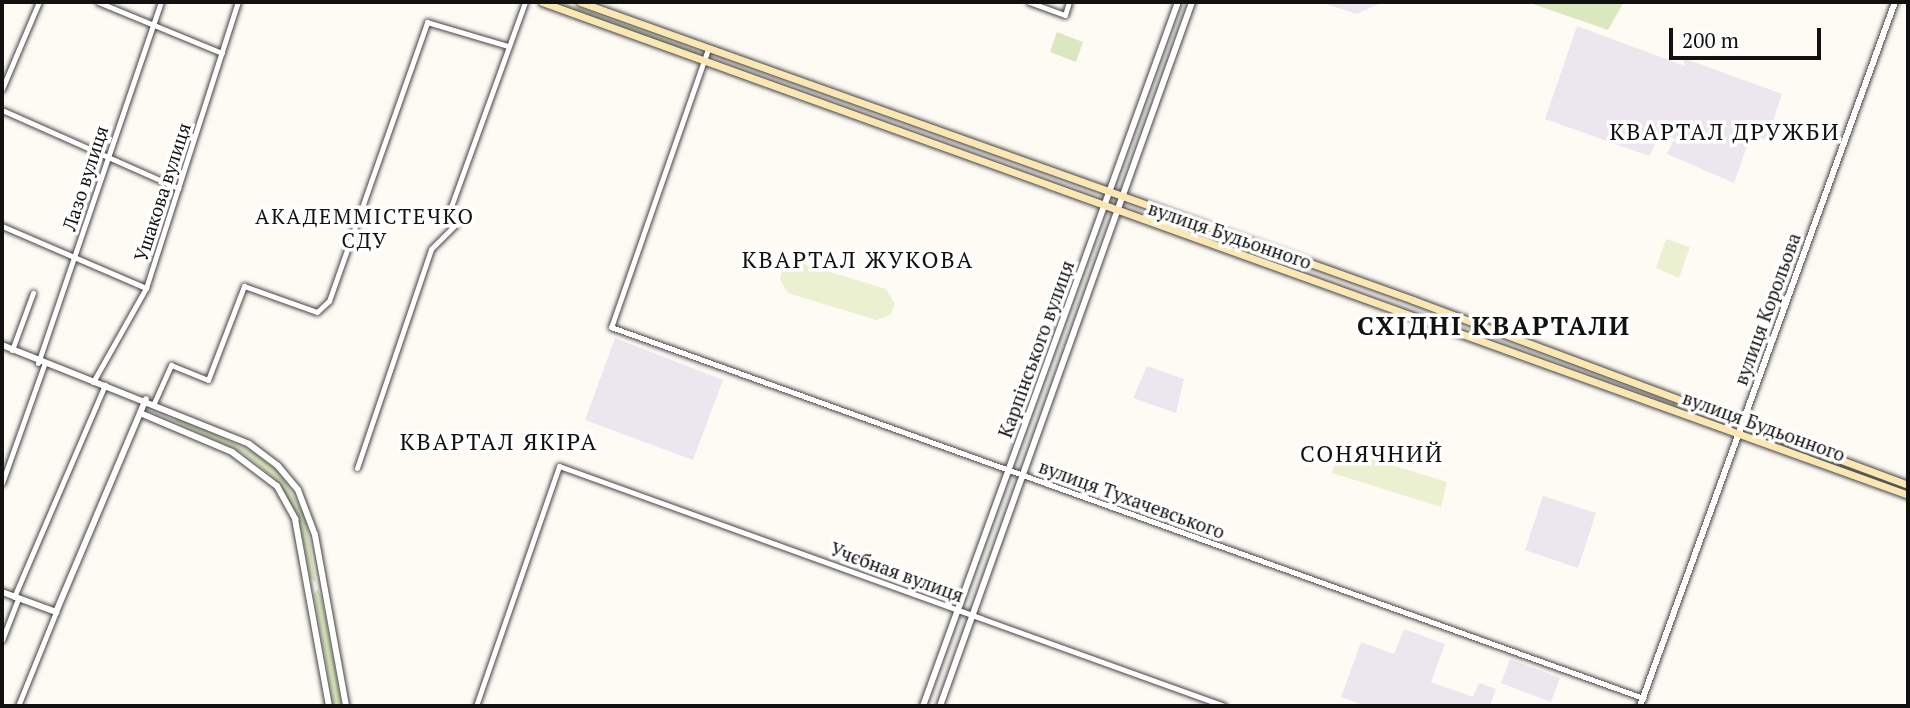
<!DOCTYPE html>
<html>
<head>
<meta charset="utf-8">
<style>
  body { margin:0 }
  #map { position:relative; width:1910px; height:708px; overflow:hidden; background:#fefbf5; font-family:"PT Serif",serif }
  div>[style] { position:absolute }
  .industrial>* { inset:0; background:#ece6ee }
  .green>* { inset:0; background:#dbe8bf }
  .pitch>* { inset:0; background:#eaf0d0 }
  .roads { filter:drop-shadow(0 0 2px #444) drop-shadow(0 0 2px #444) }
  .minor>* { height:5px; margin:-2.5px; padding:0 2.5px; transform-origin:2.5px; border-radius:2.5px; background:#fff }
  .tertiary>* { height:6px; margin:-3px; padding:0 3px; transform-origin:3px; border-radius:3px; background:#fff }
  .secondary>* { height:7px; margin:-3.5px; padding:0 3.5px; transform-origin:3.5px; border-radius:3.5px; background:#fae7b4 }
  span { translate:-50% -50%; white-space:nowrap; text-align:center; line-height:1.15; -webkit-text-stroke:7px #fff; paint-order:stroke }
  .street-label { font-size:19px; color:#111 }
  .neighbourhood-label { font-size:21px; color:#111; letter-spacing:2px }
  .quarter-label { font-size:23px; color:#111; letter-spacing:2px }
  .district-label { font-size:26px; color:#111; font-weight:700; letter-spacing:2px }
  .frame { position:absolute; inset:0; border:4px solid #111; pointer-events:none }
  .scale { position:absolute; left:1669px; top:28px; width:152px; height:32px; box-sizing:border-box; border:4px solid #111; border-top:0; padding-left:9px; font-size:21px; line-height:24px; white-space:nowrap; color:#111; -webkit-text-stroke:5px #fff; paint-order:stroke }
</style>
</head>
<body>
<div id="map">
  <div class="industrial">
    <div style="clip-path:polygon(1319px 2px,1383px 2px,1357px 14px)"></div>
    <div style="clip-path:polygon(1577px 26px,1685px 66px,1683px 58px,1782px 94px,1767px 140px,1751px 135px,1734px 183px,1667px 154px,1673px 141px,1683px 143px,1661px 133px,1649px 156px,1545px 119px)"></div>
    <div style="clip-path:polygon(615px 338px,723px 380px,693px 460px,585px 420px)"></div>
    <div style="clip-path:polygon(1147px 366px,1184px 379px,1176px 413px,1133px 398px)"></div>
    <div style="clip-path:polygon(1543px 496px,1596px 513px,1578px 568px,1525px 550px)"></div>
    <div style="clip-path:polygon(1404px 629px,1445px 644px,1431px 682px,1473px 697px,1479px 683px,1496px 689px,1490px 706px,1366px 706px,1341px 697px,1361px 642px,1394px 654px)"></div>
    <div style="clip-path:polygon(1510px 659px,1560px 678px,1551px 702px,1501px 683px)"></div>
  </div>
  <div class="green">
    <div style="clip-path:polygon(550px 2px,563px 2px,699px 52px,697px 55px)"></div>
    <div style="clip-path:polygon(1527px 2px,1624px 2px,1608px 30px)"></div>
    <div style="clip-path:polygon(1057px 32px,1083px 42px,1076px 62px,1050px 52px)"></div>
    <div style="clip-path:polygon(178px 417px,257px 454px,282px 475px,306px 518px,316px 582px,311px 579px,298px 516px,276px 479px,243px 453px,174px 421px)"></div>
    <div style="clip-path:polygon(318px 589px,322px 600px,342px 706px,334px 706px,314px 594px)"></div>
  </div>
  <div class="pitch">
    <div style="clip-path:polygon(1666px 239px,1690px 247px,1679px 278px,1656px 268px)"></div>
    <div style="clip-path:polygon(797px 262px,886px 289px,895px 304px,890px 315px,876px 320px,788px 293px,780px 280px,782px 270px)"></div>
    <div style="clip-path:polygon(1340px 449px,1447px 482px,1441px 507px,1332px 473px)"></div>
  </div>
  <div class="roads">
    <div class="minor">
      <div style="left:98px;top:2px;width:134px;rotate:22.4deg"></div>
      <div style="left:1029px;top:2px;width:38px;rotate:20deg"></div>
      <div style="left:1065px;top:15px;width:14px;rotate:-73deg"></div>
      <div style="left:708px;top:49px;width:294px;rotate:109.2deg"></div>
      <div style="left:611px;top:327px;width:1097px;rotate:19.77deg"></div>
      <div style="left:2px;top:89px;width:95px;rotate:-67deg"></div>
      <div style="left:2px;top:110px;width:193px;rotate:23.9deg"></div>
      <div style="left:2px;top:226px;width:157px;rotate:23.3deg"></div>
      <div style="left:12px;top:350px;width:61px;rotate:-69.8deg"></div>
      <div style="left:38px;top:363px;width:381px;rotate:-71.2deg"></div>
      <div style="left:93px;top:382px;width:108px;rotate:-60.6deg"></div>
      <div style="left:146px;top:288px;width:300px;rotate:-72.2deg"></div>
      <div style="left:154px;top:403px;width:42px;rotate:-65.9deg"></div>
      <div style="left:171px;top:365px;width:40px;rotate:22deg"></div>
      <div style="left:208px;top:380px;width:101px;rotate:-69deg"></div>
      <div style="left:244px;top:286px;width:77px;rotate:19.6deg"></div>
      <div style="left:317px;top:312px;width:16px;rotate:-43deg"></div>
      <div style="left:329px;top:301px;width:296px;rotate:-70.6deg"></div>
      <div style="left:427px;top:22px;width:84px;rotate:16.5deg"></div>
      <div style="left:357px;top:468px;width:231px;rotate:-71.3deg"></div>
      <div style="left:431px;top:249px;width:34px;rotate:-45deg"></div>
      <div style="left:455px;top:225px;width:12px;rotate:-125deg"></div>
      <div style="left:448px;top:215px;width:226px;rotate:-70.1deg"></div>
      <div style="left:2px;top:483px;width:125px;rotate:-70.4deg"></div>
      <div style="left:14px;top:597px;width:231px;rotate:-66.8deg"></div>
      <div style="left:2px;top:640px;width:44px;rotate:-68.7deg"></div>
      <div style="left:18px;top:706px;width:101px;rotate:-68deg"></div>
      <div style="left:476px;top:706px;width:254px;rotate:-70.9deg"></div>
      <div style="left:559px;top:466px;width:707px;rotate:19.84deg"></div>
    </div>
    <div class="tertiary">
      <div style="left:2px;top:345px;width:266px;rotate:21.8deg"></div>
      <div style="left:249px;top:444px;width:36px;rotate:37deg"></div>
      <div style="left:278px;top:466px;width:31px;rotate:50deg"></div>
      <div style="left:298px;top:490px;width:48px;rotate:69.3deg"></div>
      <div style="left:315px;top:535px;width:174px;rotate:79.7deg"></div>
      <div style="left:140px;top:413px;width:100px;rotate:23deg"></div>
      <div style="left:232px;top:452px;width:56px;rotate:37.1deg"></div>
      <div style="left:277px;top:486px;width:38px;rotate:61deg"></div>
      <div style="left:295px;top:519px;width:190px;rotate:79.7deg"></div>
      <div style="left:2px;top:592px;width:58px;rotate:20.3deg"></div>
      <div style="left:56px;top:612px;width:231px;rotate:-67.1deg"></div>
      <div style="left:923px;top:706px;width:749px;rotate:-70.09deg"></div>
      <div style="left:940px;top:706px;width:748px;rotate:-70.3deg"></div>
      <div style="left:1640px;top:706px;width:749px;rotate:-70.09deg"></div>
    </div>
    <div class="secondary">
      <div style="left:542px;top:2px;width:1452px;rotate:19.84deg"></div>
      <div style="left:580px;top:2px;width:885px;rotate:19.68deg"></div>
      <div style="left:1413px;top:300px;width:528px;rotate:20.49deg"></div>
    </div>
  </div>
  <div class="street-label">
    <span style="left:85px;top:178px;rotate:-72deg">Лазо вулиця</span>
    <span style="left:162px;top:192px;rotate:-72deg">Ушакова вулиця</span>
    <span style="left:1230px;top:235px;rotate:19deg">вулиця Будьонного</span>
    <span style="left:1767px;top:309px;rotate:-70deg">вулиця Корольова</span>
    <span style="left:1036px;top:349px;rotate:-70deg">Карпінського вулиця</span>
    <span style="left:1764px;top:426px;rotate:20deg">вулиця Будьонного</span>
    <span style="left:1132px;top:499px;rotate:20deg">вулиця Тухачевського</span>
    <span style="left:897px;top:572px;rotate:20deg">Учєбная вулиця</span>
  </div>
  <div class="neighbourhood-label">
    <span style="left:365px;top:228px">АКАДЕММІСТЕЧКО<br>СДУ</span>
  </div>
  <div class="quarter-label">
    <span style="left:1725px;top:132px">КВАРТАЛ ДРУЖБИ</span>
    <span style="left:858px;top:260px">КВАРТАЛ ЖУКОВА</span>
    <span style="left:499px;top:442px">КВАРТАЛ ЯКІРА</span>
    <span style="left:1372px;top:454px">СОНЯЧНИЙ</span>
  </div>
  <div class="district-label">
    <span style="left:1494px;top:326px">СХІДНІ КВАРТАЛИ</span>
  </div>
  <div class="frame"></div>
  <div class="scale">200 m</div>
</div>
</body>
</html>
